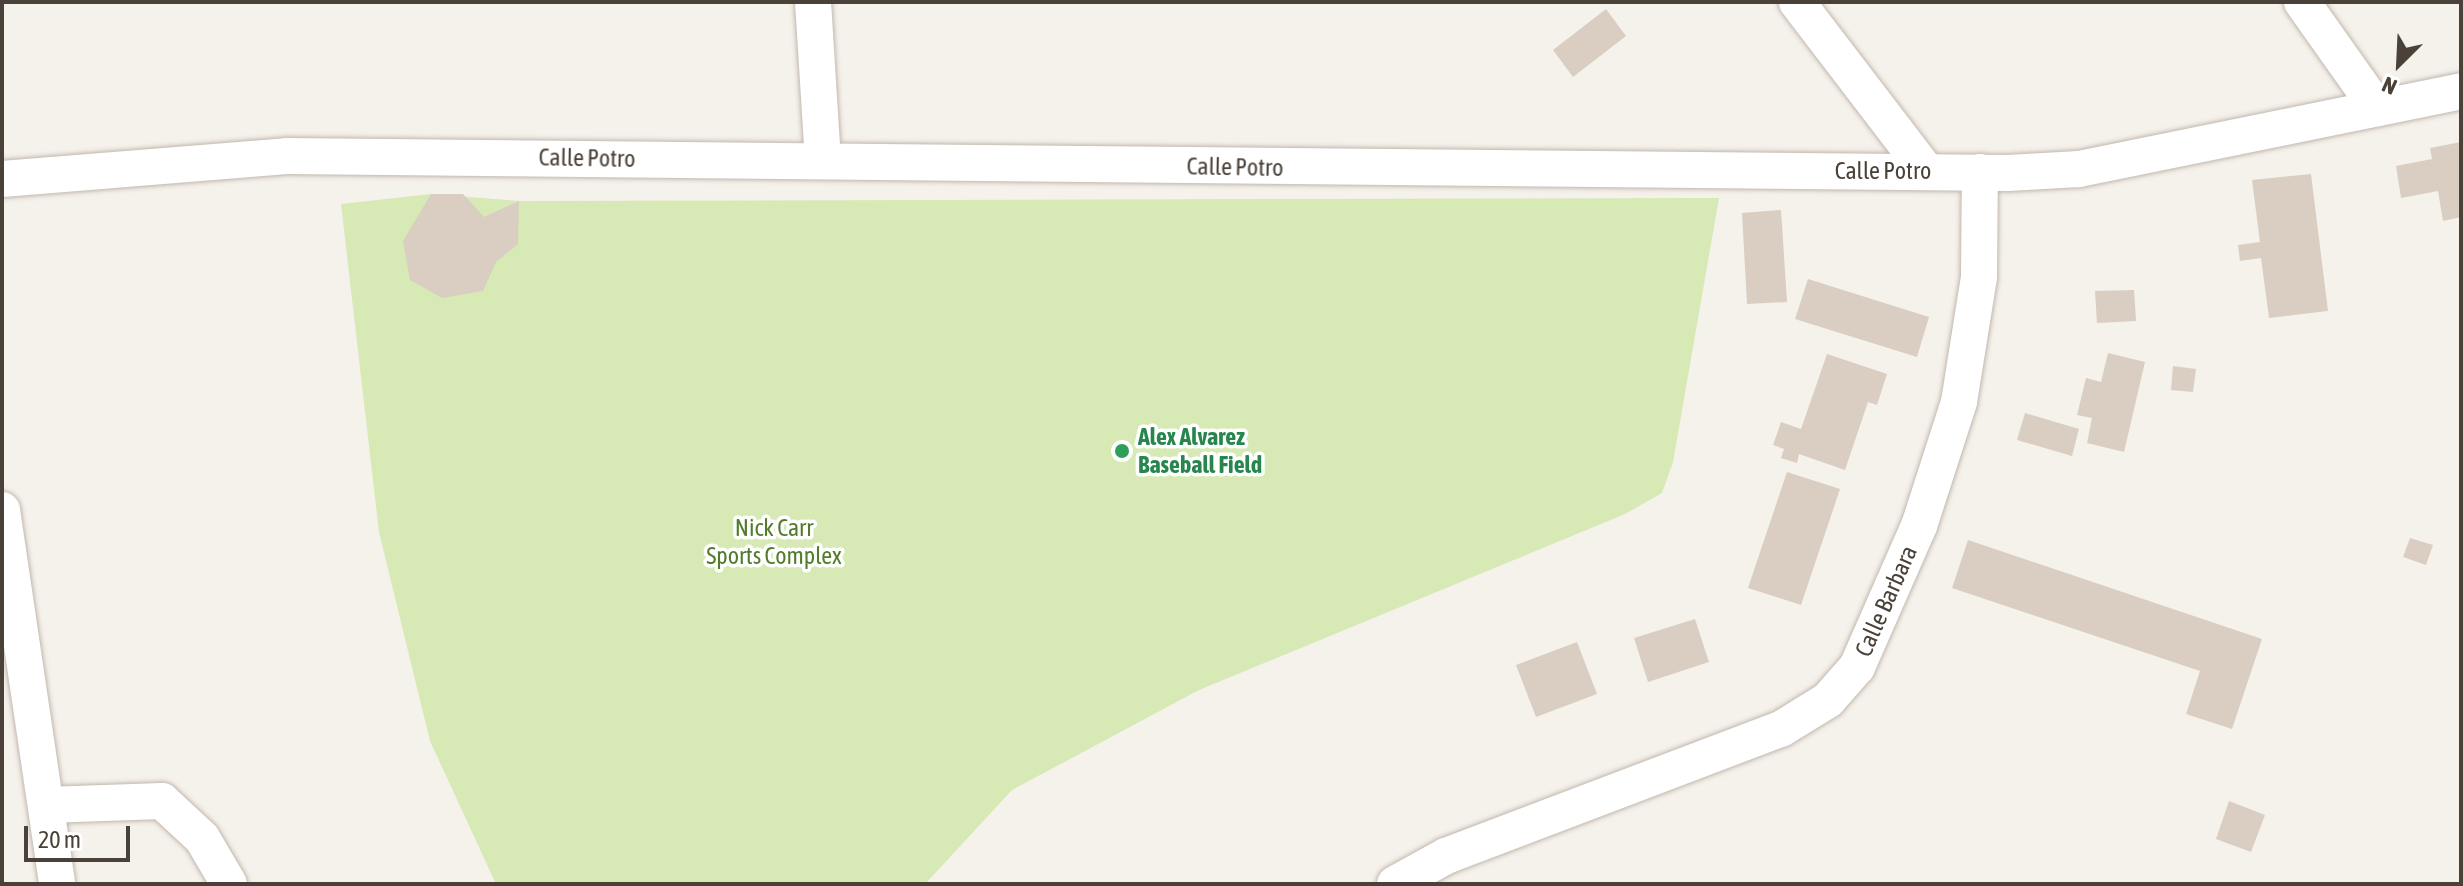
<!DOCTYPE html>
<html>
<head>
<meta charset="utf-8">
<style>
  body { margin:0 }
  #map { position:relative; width:2463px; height:886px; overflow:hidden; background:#f5f1eb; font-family:"Asap Condensed",sans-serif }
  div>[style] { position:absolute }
  .green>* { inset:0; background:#d7e9b4 }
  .building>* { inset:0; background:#dacec3 }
  .roads { filter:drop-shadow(0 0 2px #c1b8ad) drop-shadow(0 0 2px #c1b8ad) }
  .minor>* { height:36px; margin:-18px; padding:0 18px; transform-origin:18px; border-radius:18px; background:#fff }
  .dots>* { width:22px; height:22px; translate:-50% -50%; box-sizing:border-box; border:4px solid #fff; border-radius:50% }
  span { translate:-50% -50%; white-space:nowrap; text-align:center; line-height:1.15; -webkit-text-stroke:7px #fff; paint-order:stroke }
  .street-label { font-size:24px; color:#4a4138 }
  .leisure-label { font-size:24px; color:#27864d; font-weight:700 }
  .left { translate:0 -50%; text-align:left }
  .park-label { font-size:24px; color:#527c2b }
  .frame { position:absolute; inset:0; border:4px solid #4a4138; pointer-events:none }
  .north { position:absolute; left:2359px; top:24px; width:80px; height:80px; -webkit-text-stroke:6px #fff; paint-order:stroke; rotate:204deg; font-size:22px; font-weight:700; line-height:32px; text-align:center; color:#4a4138 }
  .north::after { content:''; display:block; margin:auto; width:28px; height:36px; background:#4a4138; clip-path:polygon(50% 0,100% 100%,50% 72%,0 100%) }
  .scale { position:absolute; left:24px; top:826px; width:106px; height:36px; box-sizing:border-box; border:4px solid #4a4138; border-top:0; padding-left:10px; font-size:24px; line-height:28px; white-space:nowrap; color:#4a4138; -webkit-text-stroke:6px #fff; paint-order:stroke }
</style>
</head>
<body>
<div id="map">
  <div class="green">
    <div style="clip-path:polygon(431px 194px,519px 201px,1719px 198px,1673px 462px,1662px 493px,1625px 514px,1199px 690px,1012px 790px,925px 884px,496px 884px,430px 741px,379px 532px,341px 204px)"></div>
  </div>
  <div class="building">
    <div style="clip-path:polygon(1606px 9px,1626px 36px,1573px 77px,1553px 50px)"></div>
    <div style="clip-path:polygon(2461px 142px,2461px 217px,2443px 221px,2438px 191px,2401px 198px,2396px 166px,2432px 159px,2430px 148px)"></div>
    <div style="clip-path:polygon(2311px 174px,2328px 311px,2269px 318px,2261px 258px,2240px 261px,2238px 245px,2260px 242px,2252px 180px)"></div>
    <div style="clip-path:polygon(431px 194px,463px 194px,484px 217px,519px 201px,518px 244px,496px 262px,483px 291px,442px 298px,410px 280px,403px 241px)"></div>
    <div style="clip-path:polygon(1781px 210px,1787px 302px,1747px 304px,1742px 213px)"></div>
    <div style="clip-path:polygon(1808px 279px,1929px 317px,1917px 357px,1795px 319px)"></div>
    <div style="clip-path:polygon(2134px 290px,2136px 321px,2097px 323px,2095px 291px)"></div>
    <div style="clip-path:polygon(2108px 353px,2145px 362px,2124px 452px,2087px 443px,2092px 418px,2077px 415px,2086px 378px,2101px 382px)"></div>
    <div style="clip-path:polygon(1827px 354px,1887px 374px,1877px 405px,1868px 402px,1845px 470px,1799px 454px,1797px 463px,1781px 458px,1784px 449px,1773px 445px,1781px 422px,1801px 429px)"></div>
    <div style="clip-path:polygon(2173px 366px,2196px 369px,2193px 392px,2171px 390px)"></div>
    <div style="clip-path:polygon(2025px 413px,2079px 429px,2072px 456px,2017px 440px)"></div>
    <div style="clip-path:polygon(1787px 472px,1840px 489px,1801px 605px,1748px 588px)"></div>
    <div style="clip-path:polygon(2410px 538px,2433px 545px,2426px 565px,2403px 557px)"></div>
    <div style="clip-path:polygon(1968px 540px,2262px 639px,2232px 729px,2186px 714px,2200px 671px,1952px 588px)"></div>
    <div style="clip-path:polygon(1695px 619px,1709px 662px,1648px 682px,1634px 638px)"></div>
    <div style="clip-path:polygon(1577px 642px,1597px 694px,1536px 717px,1516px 665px)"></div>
    <div style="clip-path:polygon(2229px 801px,2265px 815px,2251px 852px,2216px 839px)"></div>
  </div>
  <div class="roads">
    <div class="minor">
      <div style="left:813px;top:2px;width:159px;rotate:86.4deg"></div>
      <div style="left:1797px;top:2px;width:213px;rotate:52.6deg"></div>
      <div style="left:2302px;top:2px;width:130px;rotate:54.7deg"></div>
      <div style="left:2px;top:179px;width:286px;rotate:-4.6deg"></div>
      <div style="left:287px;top:156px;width:1721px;rotate:0.57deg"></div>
      <div style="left:2008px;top:173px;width:71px;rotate:-3.2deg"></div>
      <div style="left:2079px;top:169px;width:390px;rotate:-11.5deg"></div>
      <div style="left:2px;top:510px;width:378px;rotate:81.6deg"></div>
      <div style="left:46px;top:805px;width:116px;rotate:-2deg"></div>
      <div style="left:162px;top:801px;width:54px;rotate:42.8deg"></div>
      <div style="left:202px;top:838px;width:53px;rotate:59.6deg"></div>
      <div style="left:1395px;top:884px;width:58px;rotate:-28.8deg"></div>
      <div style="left:1446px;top:856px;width:358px;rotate:-20.8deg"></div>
      <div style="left:1781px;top:729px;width:55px;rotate:-31.7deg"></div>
      <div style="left:1828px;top:700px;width:44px;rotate:-48.7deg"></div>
      <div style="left:1857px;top:667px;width:154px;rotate:-66.3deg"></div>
      <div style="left:1919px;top:526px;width:130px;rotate:-72.1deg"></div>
      <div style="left:1959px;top:402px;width:127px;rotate:-80.9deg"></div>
      <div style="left:1979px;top:277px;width:105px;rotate:-89.5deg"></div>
    </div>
  </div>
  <div class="dots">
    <div style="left:1122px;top:451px;background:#2e9e5b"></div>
  </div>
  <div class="street-label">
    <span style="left:587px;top:158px;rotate:1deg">Calle Potro</span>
    <span style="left:1235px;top:167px;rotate:1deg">Calle Potro</span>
    <span style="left:1883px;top:171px">Calle Potro</span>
    <span style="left:1886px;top:601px;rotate:-66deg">Calle Barbara</span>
  </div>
  <div class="leisure-label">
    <span class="left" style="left:1138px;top:451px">Alex Alvarez<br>Baseball Field</span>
  </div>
  <div class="park-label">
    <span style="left:774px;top:542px">Nick Carr<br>Sports Complex</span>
  </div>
  <div class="frame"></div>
  <div class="north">N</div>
  <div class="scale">20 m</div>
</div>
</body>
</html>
